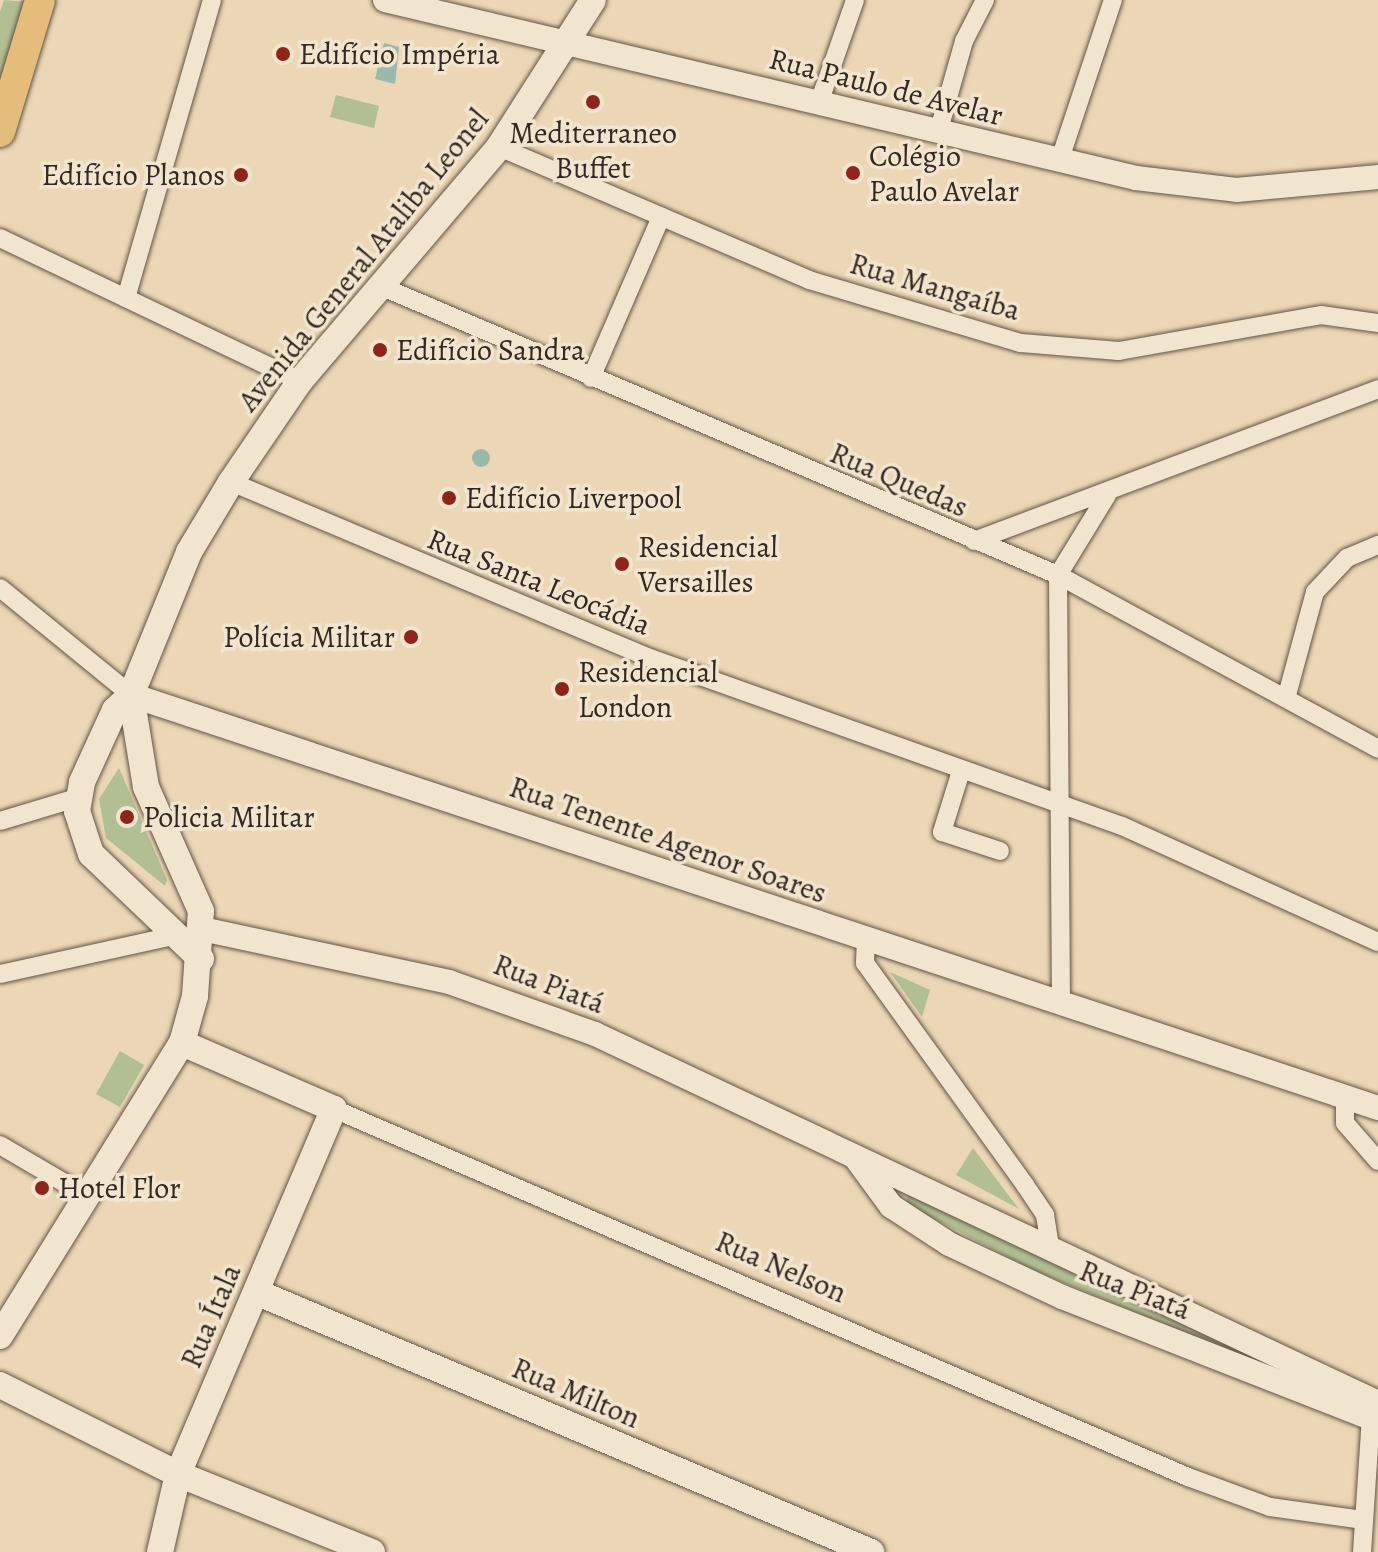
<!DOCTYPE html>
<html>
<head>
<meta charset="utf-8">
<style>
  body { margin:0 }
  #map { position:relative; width:1378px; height:1552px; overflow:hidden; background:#ebd7b5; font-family:Alegreya,serif }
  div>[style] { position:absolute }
  .green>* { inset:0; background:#b1bf92 }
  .water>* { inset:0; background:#99baaa }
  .round { border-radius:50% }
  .roads { filter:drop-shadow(0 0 2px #625447) drop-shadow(0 0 2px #625447) }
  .minor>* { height:18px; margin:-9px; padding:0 9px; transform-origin:9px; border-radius:9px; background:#f2e5cf }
  .tertiary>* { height:24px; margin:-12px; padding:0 12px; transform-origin:12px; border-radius:12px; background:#f2e5cf }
  .secondary>* { height:26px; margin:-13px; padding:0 13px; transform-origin:13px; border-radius:13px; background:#f2e5cf }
  .primary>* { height:30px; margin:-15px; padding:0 15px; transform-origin:15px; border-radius:15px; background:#e6bc7a }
  .dots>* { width:22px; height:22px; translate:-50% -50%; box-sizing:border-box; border:4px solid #f2e5cf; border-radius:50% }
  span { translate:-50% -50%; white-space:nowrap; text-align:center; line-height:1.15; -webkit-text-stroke:7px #f2e5cf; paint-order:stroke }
  .poi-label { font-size:30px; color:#352822 }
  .left { translate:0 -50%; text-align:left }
  .right { translate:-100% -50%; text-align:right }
  .street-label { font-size:30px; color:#352822 }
</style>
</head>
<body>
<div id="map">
  <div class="green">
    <div style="clip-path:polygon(4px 0,27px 2px,0 92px,0 12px)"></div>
    <div style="clip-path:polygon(336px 95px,379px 106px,374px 128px,330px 117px)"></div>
    <div style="clip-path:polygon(119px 768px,167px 880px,165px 886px,106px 838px,99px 799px)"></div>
    <div style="clip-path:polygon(890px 972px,930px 990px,922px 1017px)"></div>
    <div style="clip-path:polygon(120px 1051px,144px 1065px,120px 1107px,96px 1094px)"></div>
    <div style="clip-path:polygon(973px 1148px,1019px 1209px,956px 1175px)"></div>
    <div style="clip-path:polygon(908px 1194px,1235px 1348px,1233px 1352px,1033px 1270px,906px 1204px)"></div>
  </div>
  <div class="water">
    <div style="clip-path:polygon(384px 43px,399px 47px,395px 84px,375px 79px)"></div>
    <div class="round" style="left:472px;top:449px;width:18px;height:18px"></div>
  </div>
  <div class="roads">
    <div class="minor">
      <div style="left:819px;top:103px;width:109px;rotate:-70.7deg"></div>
      <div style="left:938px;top:133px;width:96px;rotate:-74.2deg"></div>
      <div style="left:964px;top:41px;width:46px;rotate:-62.9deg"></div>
      <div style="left:499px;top:147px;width:337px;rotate:23.2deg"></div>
      <div style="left:809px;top:280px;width:221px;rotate:16.6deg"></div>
      <div style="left:1021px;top:343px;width:98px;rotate:4.7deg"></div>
      <div style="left:1119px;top:351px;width:205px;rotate:-10.1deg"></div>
      <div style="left:1321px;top:315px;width:58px;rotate:8deg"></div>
      <div style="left:1059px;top:162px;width:171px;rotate:-71.6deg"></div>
      <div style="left:0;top:238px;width:332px;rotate:25.5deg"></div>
      <div style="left:385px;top:288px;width:732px;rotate:23.1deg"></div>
      <div style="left:1058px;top:575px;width:364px;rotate:28.5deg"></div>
      <div style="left:126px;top:298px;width:310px;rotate:-73.9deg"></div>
      <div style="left:591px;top:378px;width:176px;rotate:-66.5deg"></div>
      <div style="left:231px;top:482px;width:451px;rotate:22.8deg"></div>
      <div style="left:647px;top:657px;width:504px;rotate:19.59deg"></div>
      <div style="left:1122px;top:826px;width:281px;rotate:24.4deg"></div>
      <div style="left:974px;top:541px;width:432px;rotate:-20.6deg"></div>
      <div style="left:0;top:588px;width:169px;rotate:39.2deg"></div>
      <div style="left:1287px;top:695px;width:107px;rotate:-74.8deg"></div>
      <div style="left:1315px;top:592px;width:47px;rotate:-46.7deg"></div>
      <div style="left:1347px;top:558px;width:34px;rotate:-23deg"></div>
      <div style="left:961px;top:771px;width:64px;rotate:107.3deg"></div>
      <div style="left:942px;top:832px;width:61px;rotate:18.1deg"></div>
      <div style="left:0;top:821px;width:79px;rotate:-16.8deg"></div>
      <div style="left:866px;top:942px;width:21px;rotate:93deg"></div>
      <div style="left:865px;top:963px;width:274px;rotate:54.2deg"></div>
      <div style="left:1025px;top:1185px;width:36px;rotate:56deg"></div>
      <div style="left:1045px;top:1215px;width:31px;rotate:81deg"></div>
      <div style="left:0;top:974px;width:182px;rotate:-12.4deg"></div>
      <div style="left:1061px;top:1005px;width:430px;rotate:-90.4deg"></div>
      <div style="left:1058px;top:575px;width:94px;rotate:-58.5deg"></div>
      <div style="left:1345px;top:1100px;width:23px;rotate:90deg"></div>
      <div style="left:1345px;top:1123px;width:50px;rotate:49deg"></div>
      <div style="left:334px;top:1109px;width:930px;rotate:23.31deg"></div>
      <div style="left:1188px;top:1477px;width:87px;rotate:20.1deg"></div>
      <div style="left:1270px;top:1507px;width:95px;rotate:7.9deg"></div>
      <div style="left:0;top:1145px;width:104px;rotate:30.5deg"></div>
      <div style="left:1362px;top:1552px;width:134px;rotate:-86.2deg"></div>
    </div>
    <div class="tertiary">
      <div style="left:385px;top:0;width:772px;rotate:13.33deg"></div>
      <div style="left:1136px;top:178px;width:101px;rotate:6.8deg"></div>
      <div style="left:1236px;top:190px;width:143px;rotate:-5.2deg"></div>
      <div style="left:131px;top:695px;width:1314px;rotate:18.32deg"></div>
      <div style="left:202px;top:929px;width:253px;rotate:12.1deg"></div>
      <div style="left:449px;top:982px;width:155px;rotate:19.6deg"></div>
      <div style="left:595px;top:1034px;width:866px;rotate:25.23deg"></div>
      <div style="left:855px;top:1157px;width:61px;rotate:53.7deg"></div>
      <div style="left:891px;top:1206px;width:69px;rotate:33.2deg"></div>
      <div style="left:949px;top:1244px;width:125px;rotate:25.1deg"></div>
      <div style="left:1062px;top:1297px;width:339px;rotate:21.4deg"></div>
    </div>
    <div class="secondary">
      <div style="left:201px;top:959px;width:152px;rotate:-136.3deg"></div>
      <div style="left:91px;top:854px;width:45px;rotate:-108deg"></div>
      <div style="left:77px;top:811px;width:29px;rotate:-80deg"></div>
      <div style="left:82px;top:782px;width:79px;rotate:-65.4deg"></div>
      <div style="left:115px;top:710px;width:22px;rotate:-43deg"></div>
      <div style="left:131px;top:695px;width:154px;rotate:-67.9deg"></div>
      <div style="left:189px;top:552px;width:82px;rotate:-59deg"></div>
      <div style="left:231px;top:482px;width:122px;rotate:-55.7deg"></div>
      <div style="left:300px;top:381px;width:307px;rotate:-49.6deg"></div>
      <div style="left:499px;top:147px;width:174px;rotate:-57.4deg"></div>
      <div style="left:256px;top:1292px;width:668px;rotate:22.92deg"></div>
      <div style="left:0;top:1336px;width:345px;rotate:-58.2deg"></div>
      <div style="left:182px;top:1043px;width:49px;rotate:-74.5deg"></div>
      <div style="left:195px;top:996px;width:85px;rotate:-86deg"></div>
      <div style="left:201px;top:911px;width:136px;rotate:-113.9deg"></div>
      <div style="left:146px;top:787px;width:93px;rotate:-99.3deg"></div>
      <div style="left:0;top:1385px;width:199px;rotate:26.6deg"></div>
      <div style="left:178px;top:1474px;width:209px;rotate:21.9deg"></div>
      <div style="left:160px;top:1552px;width:80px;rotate:-77deg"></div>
      <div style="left:178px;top:1474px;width:397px;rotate:-66.9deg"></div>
      <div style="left:334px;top:1109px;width:166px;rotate:-156.5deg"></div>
    </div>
    <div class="primary">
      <div style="left:0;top:132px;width:138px;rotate:-73.1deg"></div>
    </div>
  </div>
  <div class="dots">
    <div style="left:283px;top:54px;background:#8f2418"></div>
    <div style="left:593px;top:102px;background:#8f2418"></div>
    <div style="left:853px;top:173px;background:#8f2418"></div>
    <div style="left:241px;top:175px;background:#8f2418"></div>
    <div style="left:380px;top:350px;background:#8f2418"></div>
    <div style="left:449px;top:498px;background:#8f2418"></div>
    <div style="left:622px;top:564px;background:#8f2418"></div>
    <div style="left:411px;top:637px;background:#8f2418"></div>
    <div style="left:562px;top:689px;background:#8f2418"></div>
    <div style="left:127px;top:817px;background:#8f2418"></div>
    <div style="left:42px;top:1188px;background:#8f2418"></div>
  </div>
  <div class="poi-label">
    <span class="left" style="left:299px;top:54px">Edifício Impéria</span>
    <span style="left:593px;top:150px">Mediterraneo<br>Buffet</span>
    <span class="left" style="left:869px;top:173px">Colégio<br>Paulo Avelar</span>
    <span class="right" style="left:225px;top:175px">Edifício Planos</span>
    <span class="left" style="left:396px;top:350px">Edifício Sandra</span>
    <span class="left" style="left:465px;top:498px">Edifício Liverpool</span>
    <span class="left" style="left:638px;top:564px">Residencial<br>Versailles</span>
    <span class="right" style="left:395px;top:637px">Polícia Militar</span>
    <span class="left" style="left:578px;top:689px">Residencial<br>London</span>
    <span class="left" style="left:143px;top:817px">Policia Militar</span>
    <span class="left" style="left:58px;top:1188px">Hotel Flor</span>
  </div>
  <div class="street-label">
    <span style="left:886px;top:87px;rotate:14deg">Rua Paulo de Avelar</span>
    <span style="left:363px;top:260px;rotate:-51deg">Avenida General Ataliba Leonel</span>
    <span style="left:935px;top:287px;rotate:16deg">Rua Mangaíba</span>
    <span style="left:899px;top:480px;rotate:23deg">Rua Quedas</span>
    <span style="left:539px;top:582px;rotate:22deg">Rua Santa Leocádia</span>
    <span style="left:668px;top:840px;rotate:19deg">Rua Tenente Agenor Soares</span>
    <span style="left:549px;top:984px;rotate:21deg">Rua Piatá</span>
    <span style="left:781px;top:1267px;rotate:23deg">Rua Nelson</span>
    <span style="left:1135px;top:1290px;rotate:21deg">Rua Piatá</span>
    <span style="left:211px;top:1316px;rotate:-67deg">Rua Ítala</span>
    <span style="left:576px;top:1393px;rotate:23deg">Rua Milton</span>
  </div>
</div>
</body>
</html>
